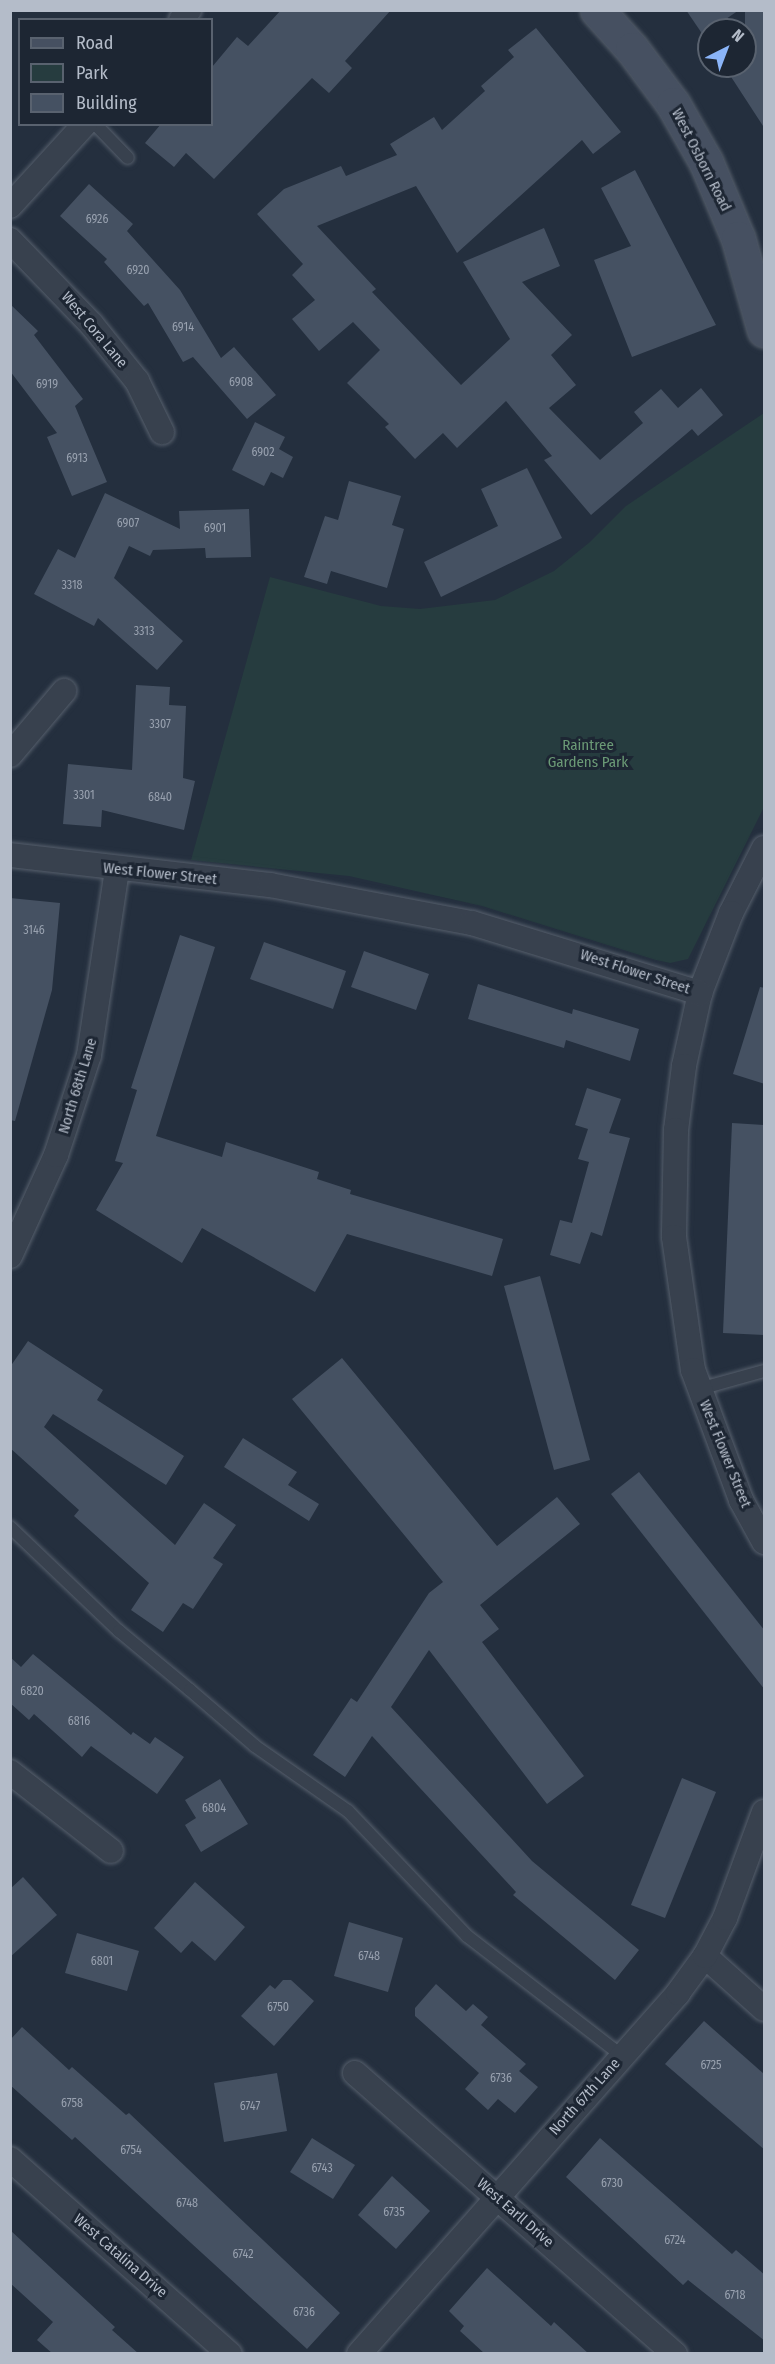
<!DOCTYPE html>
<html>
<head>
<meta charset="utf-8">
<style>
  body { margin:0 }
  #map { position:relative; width:775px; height:2364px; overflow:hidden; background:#242f3e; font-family:"Fira Sans Condensed",sans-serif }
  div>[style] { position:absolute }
  .green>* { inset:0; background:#263c3f }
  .building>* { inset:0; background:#455162 }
  .roads { filter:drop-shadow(0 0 2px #565f6c) drop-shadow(0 0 2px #565f6c) }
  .lane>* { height:12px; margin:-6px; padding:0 6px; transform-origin:6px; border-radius:6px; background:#38414e }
  .street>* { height:24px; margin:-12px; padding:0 12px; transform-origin:12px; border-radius:12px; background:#38414e }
  .secondary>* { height:33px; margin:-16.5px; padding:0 16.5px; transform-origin:16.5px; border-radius:16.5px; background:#465061 }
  span { translate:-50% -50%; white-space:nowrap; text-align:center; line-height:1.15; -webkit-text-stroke:6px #1d2633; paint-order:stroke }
  .number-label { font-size:12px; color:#98a1af }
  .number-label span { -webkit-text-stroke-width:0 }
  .street-label { font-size:15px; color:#b4bcc9 }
  .park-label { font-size:15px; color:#6b9a76 }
  .frame { position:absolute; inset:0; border:12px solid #b4bcc9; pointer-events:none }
  .legend { position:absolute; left:18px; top:18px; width:195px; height:108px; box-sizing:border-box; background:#1d2633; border:2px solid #59626f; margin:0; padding:8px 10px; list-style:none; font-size:18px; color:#b4bcc9 }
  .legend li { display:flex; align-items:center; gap:12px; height:30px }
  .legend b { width:30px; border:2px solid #59626f }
  .north { position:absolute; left:697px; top:18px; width:60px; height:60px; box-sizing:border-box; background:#1d2633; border:2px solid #59626f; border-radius:50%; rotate:42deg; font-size:16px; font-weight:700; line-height:24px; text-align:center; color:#b4bcc9 }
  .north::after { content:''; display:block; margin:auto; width:21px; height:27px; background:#8ab4f8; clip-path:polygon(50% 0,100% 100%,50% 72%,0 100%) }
</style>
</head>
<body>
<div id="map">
  <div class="green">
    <div style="clip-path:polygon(764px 413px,764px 807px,688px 959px,670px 963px,656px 960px,482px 906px,349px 876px,191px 860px,270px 577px,381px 606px,420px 609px,495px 600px,554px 571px,590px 542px,626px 506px)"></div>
  </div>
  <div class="building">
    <div style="clip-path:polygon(281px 10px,391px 10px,345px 61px,352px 68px,329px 93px,312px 78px,214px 179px,186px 153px,174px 167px,145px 143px,161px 124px,212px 124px,212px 67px,237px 37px,248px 46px)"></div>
    <div style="clip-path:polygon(686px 10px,739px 10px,703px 35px)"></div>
    <div style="clip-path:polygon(745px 10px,765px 10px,765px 129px,724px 66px,745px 66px)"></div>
    <div style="clip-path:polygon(536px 28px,621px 132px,593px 154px,582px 140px,457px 253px,416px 186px,317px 226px,376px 289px,372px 292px,461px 385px,510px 339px,463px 262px,544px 228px,560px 266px,522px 282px,572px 335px,551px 355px,576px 385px,549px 408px,600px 460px,643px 423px,634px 412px,661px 389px,678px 408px,701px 388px,723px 415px,698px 436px,692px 429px,591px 515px,544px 460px,552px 456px,506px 401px,457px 448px,443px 433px,415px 459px,385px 427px,389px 424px,347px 383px,380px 350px,353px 322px,319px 351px,292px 319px,315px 300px,292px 275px,303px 264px,257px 214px,284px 189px,341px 166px,346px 176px,397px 155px,390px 144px,434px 117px,442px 130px,485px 91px,481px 86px,514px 57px,508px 50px)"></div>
    <div style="clip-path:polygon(635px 170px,716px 325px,632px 357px,594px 260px,631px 246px,601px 188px)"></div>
    <div style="clip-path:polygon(89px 184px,133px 224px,127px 231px,180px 290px,221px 358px,234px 347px,276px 395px,247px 419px,193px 357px,183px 362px,148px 303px,144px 306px,104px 262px,107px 259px,60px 216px)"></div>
    <div style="clip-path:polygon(10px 304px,38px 331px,34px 335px,83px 399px,75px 406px,107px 482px,72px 496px,47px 437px,57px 433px,10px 371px)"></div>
    <div style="clip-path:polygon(255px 422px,285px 437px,279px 449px,293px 457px,283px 478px,271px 472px,264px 486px,232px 470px)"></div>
    <div style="clip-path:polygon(527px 468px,562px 538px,441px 597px,424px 562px,498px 526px,481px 489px)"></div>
    <div style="clip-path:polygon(349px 481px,401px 496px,392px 525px,404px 529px,387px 588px,331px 571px,327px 584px,304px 577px,325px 516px,338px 520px)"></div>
    <div style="clip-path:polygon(105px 493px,180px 529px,179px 511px,249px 509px,251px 557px,206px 558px,205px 548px,153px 550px,150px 556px,129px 546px,114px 578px,183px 641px,157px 670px,98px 618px,94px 626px,34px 594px,58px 549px,75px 558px)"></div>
    <div style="clip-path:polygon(136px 685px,170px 687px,169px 705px,186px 706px,183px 778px,195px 781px,184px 830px,102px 810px,101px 827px,63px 824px,68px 764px,132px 770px)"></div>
    <div style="clip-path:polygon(10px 898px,60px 903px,52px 990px,15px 1121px,10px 1120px)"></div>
    <div style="clip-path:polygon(180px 935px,215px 947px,156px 1136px,222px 1157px,226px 1142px,319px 1172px,317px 1179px,351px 1190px,350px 1194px,503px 1239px,492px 1276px,347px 1234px,315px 1292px,202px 1228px,182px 1263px,96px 1210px,123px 1163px,115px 1161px,137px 1090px,131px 1088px)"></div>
    <div style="clip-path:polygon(264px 942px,346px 971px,333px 1009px,250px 979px)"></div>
    <div style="clip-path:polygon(364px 951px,429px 974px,416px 1010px,351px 987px)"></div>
    <div style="clip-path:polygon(478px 984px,572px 1014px,573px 1009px,639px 1029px,630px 1061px,566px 1040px,564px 1048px,468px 1019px)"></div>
    <div style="clip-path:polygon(760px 987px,765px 988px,765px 1084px,733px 1074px)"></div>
    <div style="clip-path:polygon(587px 1088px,621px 1099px,609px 1133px,630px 1138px,602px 1236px,591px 1232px,580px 1264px,550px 1255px,560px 1220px,572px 1223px,589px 1162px,578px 1159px,588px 1129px,575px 1125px)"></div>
    <div style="clip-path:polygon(732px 1123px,765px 1125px,765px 1335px,723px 1333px)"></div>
    <div style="clip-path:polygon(540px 1276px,590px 1460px,554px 1470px,504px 1286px)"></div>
    <div style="clip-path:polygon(28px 1341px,103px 1390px,97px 1400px,184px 1456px,166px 1485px,53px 1414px,44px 1427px,175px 1545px,204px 1503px,236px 1525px,213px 1558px,223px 1564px,193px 1609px,183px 1603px,163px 1632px,131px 1610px,149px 1583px,74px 1516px,79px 1510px,10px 1448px,10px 1367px)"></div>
    <div style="clip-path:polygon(342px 1358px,497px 1546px,557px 1497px,580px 1524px,480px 1605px,499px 1629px,482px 1642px,584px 1776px,547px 1804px,429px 1650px,391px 1707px,532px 1861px,639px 1950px,615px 1980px,513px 1895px,516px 1892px,372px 1736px,345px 1777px,313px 1755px,351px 1698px,357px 1702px,429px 1593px,443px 1582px,292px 1399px)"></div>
    <div style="clip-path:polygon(243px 1438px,297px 1472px,288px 1485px,319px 1504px,309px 1521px,224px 1467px)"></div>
    <div style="clip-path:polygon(639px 1472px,765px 1631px,765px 1690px,611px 1494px)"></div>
    <div style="clip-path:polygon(33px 1654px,131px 1735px,133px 1732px,150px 1744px,155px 1737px,184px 1757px,157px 1794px,91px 1746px,82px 1757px,34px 1714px,29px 1720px,10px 1703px,10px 1657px,21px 1667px)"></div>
    <div style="clip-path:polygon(682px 1778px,716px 1792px,665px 1918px,631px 1905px)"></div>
    <div style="clip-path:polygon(220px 1779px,248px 1824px,201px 1852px,185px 1825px,196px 1818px,185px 1800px)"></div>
    <div style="clip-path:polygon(23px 1877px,57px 1915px,10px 1957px,10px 1889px)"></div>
    <div style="clip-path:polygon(195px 1882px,245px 1927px,215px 1961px,192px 1941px,181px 1953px,154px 1928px)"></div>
    <div style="clip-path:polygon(349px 1922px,403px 1938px,388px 1992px,334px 1976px)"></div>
    <div style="clip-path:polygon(77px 1933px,139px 1951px,127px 1991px,65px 1973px)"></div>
    <div style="clip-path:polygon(283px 1980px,291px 1980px,314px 2001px,274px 2046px,241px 2016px,270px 1985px,275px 1989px)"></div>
    <div style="clip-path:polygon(436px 1984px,466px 2011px,473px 2004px,488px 2017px,481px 2025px,526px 2064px,519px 2071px,538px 2087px,515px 2113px,498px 2099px,488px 2110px,465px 2089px,479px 2073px,415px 2016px,415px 2008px)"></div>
    <div style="clip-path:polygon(704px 2021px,765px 2075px,765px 2150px,665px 2064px)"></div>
    <div style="clip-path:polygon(22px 2027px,69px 2070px,72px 2067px,126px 2115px,129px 2113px,340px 2313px,307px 2349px,75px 2137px,72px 2140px,10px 2085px,10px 2040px)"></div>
    <div style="clip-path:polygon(277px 2073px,287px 2131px,224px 2142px,214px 2083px)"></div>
    <div style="clip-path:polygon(312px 2138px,355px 2165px,333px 2199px,290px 2172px)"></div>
    <div style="clip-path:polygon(600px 2138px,732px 2254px,736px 2250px,765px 2275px,765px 2341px,688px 2280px,683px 2285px,566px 2177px)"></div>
    <div style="clip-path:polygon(392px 2176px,430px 2211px,396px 2249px,358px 2215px)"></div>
    <div style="clip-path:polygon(10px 2230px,115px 2327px,112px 2330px,139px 2354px,53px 2354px,37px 2340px,53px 2322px,10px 2283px)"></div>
    <div style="clip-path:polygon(487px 2268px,551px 2326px,554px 2322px,589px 2354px,485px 2354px,460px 2331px,464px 2326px,449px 2311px)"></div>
  </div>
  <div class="roads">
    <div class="lane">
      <div style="left:95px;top:124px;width:47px;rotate:45.9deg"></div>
      <div style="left:699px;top:1389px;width:67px;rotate:-15.5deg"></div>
      <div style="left:10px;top:1527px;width:151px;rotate:43.7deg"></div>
      <div style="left:119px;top:1631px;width:92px;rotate:39.7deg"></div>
      <div style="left:190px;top:1690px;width:86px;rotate:40.7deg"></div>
      <div style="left:255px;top:1746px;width:113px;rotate:35deg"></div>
      <div style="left:348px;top:1811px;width:173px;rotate:46.4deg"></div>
      <div style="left:467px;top:1936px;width:196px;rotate:37.7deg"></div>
    </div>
    <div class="street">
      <div style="left:181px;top:20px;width:13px;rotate:-51deg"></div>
      <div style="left:10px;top:206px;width:111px;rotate:-47.6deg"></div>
      <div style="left:10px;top:240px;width:118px;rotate:46deg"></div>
      <div style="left:92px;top:325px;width:72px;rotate:51.2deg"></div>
      <div style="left:137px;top:381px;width:57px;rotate:63.9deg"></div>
      <div style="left:10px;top:755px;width:84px;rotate:-49.8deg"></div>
      <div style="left:764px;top:848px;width:73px;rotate:116.9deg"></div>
      <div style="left:731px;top:913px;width:86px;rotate:111.2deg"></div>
      <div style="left:700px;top:993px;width:75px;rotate:102.4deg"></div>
      <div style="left:684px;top:1066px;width:64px;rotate:97.1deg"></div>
      <div style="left:676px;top:1130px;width:107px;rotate:91.1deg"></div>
      <div style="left:674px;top:1237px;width:134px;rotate:81.9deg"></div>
      <div style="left:693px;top:1370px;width:139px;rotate:69.7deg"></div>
      <div style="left:741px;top:1500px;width:48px;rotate:61.3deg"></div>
      <div style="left:10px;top:855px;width:262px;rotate:6.6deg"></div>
      <div style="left:270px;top:885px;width:206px;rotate:10.7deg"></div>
      <div style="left:472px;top:923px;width:239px;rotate:17.1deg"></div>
      <div style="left:10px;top:1256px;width:111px;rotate:-65.5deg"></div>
      <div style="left:56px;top:1155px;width:105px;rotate:-71.7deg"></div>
      <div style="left:89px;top:1055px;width:187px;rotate:-81.4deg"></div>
      <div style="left:10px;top:1772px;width:128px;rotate:38deg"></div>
      <div style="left:705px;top:1956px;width:79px;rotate:41.9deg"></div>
      <div style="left:355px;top:2073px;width:426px;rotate:41.3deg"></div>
      <div style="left:10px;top:2159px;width:294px;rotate:41.6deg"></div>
      <div style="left:359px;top:2354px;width:482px;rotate:-48.5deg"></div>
      <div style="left:678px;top:1993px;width:46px;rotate:-53.9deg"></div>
      <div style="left:705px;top:1956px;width:43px;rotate:-62.2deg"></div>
      <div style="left:725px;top:1918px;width:113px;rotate:-69.8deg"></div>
    </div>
    <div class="secondary">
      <div style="left:597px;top:10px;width:52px;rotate:48.1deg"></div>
      <div style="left:632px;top:49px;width:69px;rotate:53.3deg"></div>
      <div style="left:673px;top:104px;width:67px;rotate:60.4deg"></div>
      <div style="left:706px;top:162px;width:82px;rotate:67.2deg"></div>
      <div style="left:738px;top:238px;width:96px;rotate:74.2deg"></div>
    </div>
  </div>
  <div class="number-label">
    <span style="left:97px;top:220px">6926</span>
    <span style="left:138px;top:271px">6920</span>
    <span style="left:183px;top:328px">6914</span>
    <span style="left:241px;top:383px">6908</span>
    <span style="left:47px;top:385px">6919</span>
    <span style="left:263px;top:453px">6902</span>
    <span style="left:77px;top:459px">6913</span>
    <span style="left:128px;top:524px">6907</span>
    <span style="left:215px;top:529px">6901</span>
    <span style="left:72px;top:586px">3318</span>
    <span style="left:144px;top:632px">3313</span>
    <span style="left:160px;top:725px">3307</span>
    <span style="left:84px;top:796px">3301</span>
    <span style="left:160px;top:798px">6840</span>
    <span style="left:34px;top:931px">3146</span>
    <span style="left:32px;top:1692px">6820</span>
    <span style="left:79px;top:1722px">6816</span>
    <span style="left:214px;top:1809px">6804</span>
    <span style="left:369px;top:1957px">6748</span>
    <span style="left:102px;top:1962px">6801</span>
    <span style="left:278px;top:2008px">6750</span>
    <span style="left:711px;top:2066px">6725</span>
    <span style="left:501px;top:2079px">6736</span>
    <span style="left:72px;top:2104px">6758</span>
    <span style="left:250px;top:2107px">6747</span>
    <span style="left:131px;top:2151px">6754</span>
    <span style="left:322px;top:2169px">6743</span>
    <span style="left:612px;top:2184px">6730</span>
    <span style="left:187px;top:2204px">6748</span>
    <span style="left:394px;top:2213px">6735</span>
    <span style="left:675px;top:2241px">6724</span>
    <span style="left:243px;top:2255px">6742</span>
    <span style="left:735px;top:2296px">6718</span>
    <span style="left:304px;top:2313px">6736</span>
  </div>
  <div class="street-label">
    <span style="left:701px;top:160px;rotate:63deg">West Osborn Road</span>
    <span style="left:94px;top:330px;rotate:50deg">West Cora Lane</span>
    <span style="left:160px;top:874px;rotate:6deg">West Flower Street</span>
    <span style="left:635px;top:972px;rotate:18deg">West Flower Street</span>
    <span style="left:78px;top:1086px;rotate:-73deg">North 68th Lane</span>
    <span style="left:725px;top:1454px;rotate:68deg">West Flower Street</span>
    <span style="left:585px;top:2097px;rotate:-48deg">North 67th Lane</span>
    <span style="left:515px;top:2213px;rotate:41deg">West Earll Drive</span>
    <span style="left:120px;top:2256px;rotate:41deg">West Catalina Drive</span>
  </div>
  <div class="park-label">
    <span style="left:588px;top:754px">Raintree<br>Gardens Park</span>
  </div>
  <div class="frame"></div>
  <ul class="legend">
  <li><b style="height:8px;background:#465061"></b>Road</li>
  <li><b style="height:16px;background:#263c3f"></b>Park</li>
  <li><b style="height:16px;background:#455162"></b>Building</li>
  </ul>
  <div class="north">N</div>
</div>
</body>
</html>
